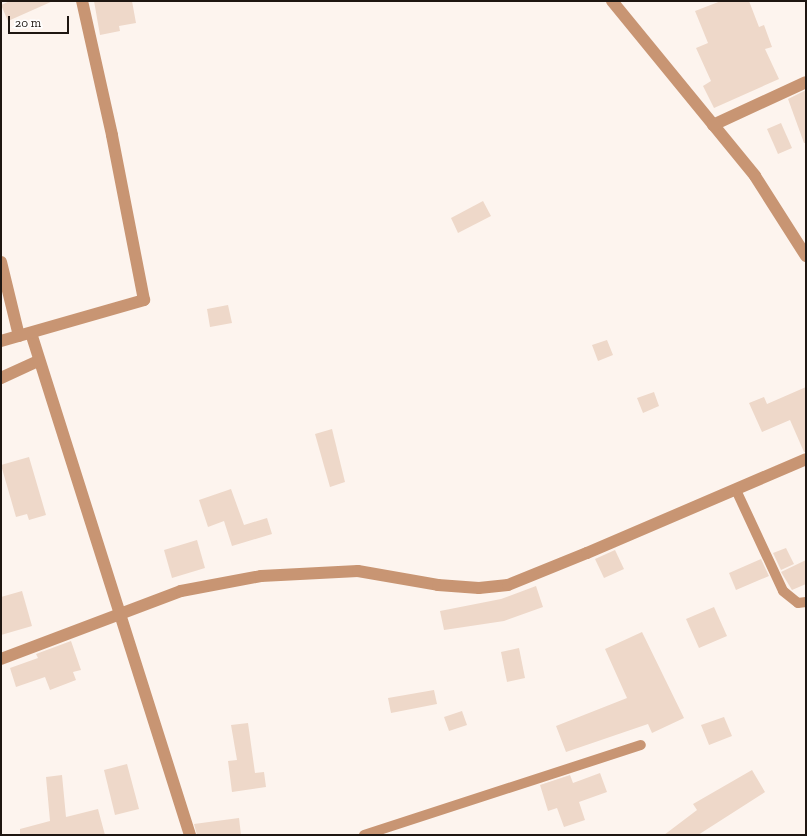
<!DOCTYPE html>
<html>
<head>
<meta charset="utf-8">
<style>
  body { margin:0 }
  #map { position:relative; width:807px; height:836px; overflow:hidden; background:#fdf4ee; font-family:"Zilla Slab",serif }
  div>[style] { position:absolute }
  .building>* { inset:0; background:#eed8c9 }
  .lane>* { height:10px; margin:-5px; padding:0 5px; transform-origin:5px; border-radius:5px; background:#c89573 }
  .street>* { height:12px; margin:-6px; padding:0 6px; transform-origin:6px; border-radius:6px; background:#c89573 }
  span { translate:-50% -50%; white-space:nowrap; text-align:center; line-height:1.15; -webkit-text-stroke:4px #fff; paint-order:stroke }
  .frame { position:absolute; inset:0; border:2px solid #1e1611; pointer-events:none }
  .scale { position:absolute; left:8px; top:16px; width:61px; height:18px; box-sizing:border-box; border:2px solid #1e1611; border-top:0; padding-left:5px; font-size:12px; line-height:14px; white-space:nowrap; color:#1e1611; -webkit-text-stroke:3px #fff; paint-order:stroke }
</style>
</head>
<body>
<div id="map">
  <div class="building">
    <div style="clip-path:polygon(10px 1px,53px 1px,8px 21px,1px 5px)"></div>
    <div style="clip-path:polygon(94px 1px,132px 1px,136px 23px,119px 26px,120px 31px,100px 35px)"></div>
    <div style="clip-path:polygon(721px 1px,749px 1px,759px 27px,764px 25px,772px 47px,765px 49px,779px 79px,714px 108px,703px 86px,711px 81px,696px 48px,708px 43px,695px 11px)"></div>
    <div style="clip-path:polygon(806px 90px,806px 143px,804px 143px,788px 99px)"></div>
    <div style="clip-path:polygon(781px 123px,792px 148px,778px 154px,767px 129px)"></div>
    <div style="clip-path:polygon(483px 201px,491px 216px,458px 233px,451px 218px)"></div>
    <div style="clip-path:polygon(228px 305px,232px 323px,210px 327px,207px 309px)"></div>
    <div style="clip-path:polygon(607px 340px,613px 355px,598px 361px,592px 345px)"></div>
    <div style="clip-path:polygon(806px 387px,806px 452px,804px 452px,790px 420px,762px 432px,749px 403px,764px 397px,767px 404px)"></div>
    <div style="clip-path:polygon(654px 392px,659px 406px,643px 413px,637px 398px)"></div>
    <div style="clip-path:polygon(332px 429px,345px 482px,330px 487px,315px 434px)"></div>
    <div style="clip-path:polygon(29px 457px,46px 515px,29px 520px,27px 514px,16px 517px,1px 465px)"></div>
    <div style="clip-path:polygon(231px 489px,244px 525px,267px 518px,272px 534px,232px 546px,224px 521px,208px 527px,199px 500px)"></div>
    <div style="clip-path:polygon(197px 540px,205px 568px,172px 578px,164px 550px)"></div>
    <div style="clip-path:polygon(786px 548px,794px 564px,781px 570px,773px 553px)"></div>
    <div style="clip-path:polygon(615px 550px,624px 569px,604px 578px,595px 559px)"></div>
    <div style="clip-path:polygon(761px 559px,769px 576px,736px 590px,729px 573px)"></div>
    <div style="clip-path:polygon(806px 560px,806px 584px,792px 590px,781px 572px)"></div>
    <div style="clip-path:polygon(536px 586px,543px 607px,504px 621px,444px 630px,440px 611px,501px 599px)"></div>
    <div style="clip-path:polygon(22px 591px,32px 626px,1px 635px,1px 597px)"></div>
    <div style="clip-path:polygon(714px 607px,727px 636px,699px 648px,686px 619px)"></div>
    <div style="clip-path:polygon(642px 632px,684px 718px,652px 733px,648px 724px,566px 752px,556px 726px,627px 698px,605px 649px)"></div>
    <div style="clip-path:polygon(71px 641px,81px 670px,73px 672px,76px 680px,50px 690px,45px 677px,16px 687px,10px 668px,38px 658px,36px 654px)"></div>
    <div style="clip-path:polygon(519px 648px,525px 678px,507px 682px,501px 652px)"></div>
    <div style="clip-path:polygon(434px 690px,437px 704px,391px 713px,388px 698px)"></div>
    <div style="clip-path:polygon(462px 711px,467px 725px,449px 731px,444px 717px)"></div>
    <div style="clip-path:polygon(724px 717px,732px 736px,709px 745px,701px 725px)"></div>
    <div style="clip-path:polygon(248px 723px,255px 773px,264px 772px,266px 787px,232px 792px,228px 761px,237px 760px,231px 725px)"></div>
    <div style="clip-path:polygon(127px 764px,139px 809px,115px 815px,104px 770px)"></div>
    <div style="clip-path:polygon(752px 770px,765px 792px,698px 835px,664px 835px,697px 810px,693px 804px)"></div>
    <div style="clip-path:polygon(600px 773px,607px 792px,579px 802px,585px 820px,564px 827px,557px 808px,548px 811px,540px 785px,570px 775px,573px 783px)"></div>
    <div style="clip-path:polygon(62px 775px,66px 817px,98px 809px,105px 835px,20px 835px,20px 829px,50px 821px,46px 777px)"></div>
    <div style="clip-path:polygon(239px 818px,241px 835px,197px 835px,194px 824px)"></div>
  </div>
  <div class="lane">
    <div style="left:736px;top:490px;width:111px;rotate:65deg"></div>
    <div style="left:783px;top:591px;width:19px;rotate:39deg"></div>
    <div style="left:798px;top:603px;width:8px;rotate:-7deg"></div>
    <div style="left:364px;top:835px;width:291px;rotate:-18deg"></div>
  </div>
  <div class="street">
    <div style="left:612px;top:1px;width:226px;rotate:50.7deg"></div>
    <div style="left:755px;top:176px;width:95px;rotate:57.5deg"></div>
    <div style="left:713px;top:125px;width:102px;rotate:-24.8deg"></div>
    <div style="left:1px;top:262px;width:76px;rotate:76.3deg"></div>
    <div style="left:31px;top:333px;width:527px;rotate:72.43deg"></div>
    <div style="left:1px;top:341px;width:149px;rotate:-16deg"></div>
    <div style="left:144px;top:300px;width:168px;rotate:-101deg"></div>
    <div style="left:112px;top:135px;width:137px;rotate:-102.6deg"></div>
    <div style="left:1px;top:378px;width:41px;rotate:-24.7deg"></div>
    <div style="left:1px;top:659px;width:192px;rotate:-20.7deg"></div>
    <div style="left:181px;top:591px;width:81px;rotate:-10.6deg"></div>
    <div style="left:261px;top:576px;width:97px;rotate:-3deg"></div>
    <div style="left:358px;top:571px;width:81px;rotate:9.9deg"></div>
    <div style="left:438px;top:585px;width:41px;rotate:4.2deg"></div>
    <div style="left:479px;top:588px;width:29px;rotate:-6deg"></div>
    <div style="left:508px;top:585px;width:85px;rotate:-22.1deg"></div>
    <div style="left:587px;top:553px;width:238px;rotate:-23.2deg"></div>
  </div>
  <div class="frame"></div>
  <div class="scale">20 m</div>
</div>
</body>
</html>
